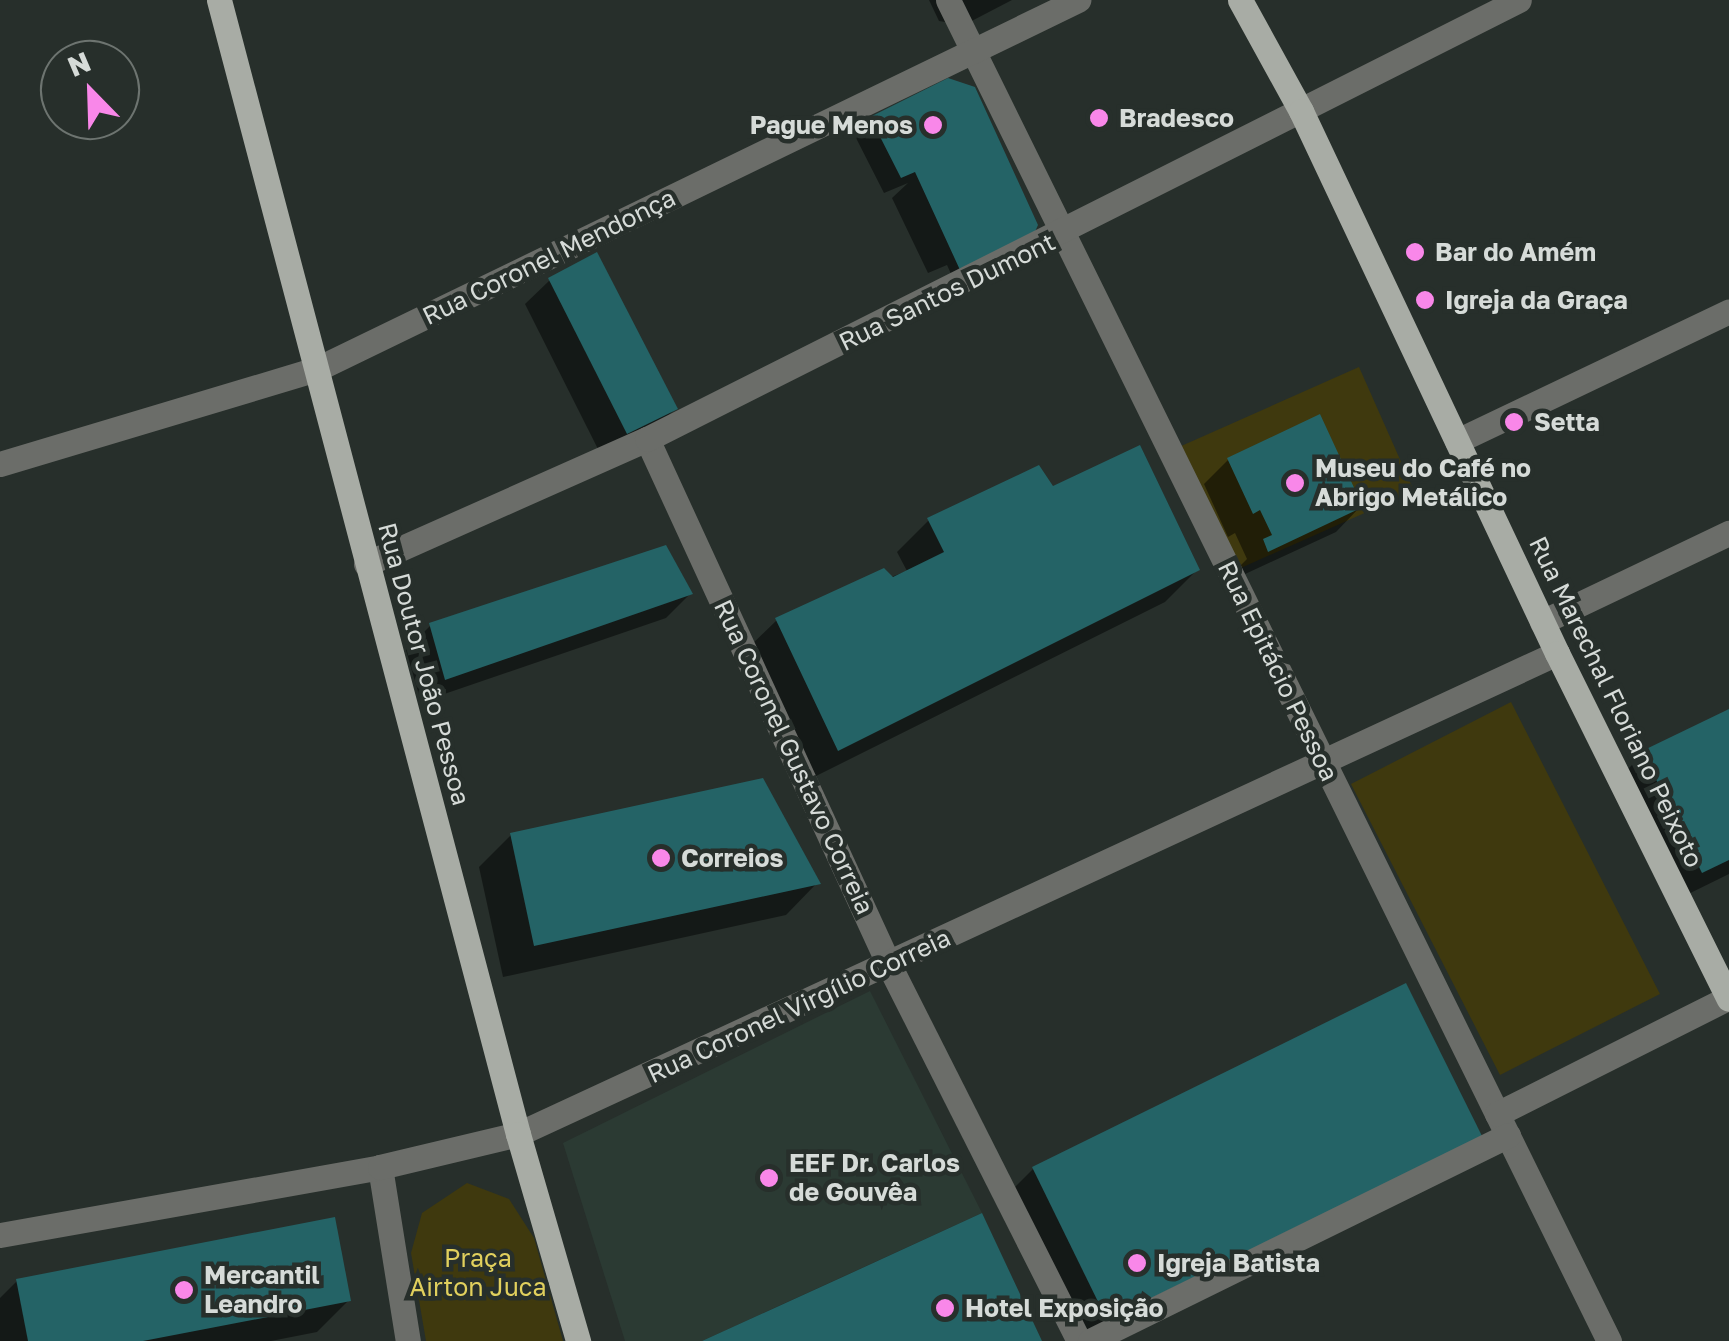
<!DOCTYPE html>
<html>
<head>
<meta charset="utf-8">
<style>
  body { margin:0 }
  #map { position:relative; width:1729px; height:1341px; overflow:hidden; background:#272f2b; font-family:"Golos Text",sans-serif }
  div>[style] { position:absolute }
  .built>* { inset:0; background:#2b3a33 }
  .green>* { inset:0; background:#3f390e }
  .shadow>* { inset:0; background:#0007 }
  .building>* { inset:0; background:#246366 }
  .minor>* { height:25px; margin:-12.5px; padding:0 12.5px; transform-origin:12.5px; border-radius:12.5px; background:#6b6d69 }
  .major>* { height:25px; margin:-12.5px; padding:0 12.5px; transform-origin:12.5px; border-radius:12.5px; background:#a8aca5 }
  .dots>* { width:28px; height:28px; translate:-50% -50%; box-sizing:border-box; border:5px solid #272f2b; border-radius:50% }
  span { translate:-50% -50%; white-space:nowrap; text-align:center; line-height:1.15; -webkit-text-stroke:9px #272f2b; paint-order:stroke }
  .poi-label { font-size:25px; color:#d6dbd8; font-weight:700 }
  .left { translate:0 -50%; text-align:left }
  .right { translate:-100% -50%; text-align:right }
  .street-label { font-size:25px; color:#d6dbd8 }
  .park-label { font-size:25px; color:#e1d05d }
  .north { position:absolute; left:40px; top:40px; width:100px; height:100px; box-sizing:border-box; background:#272f2b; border:2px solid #6d7470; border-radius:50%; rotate:337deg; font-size:28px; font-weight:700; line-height:40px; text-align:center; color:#d6dbd8 }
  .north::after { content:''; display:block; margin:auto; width:35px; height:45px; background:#f987e9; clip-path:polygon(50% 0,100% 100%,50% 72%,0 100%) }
</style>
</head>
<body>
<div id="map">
  <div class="built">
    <div style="clip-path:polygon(870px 991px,982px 1213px,702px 1341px,625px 1341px,563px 1143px)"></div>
  </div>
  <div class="green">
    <div style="clip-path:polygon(1359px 367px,1414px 491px,1234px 571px,1179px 447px)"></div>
    <div style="clip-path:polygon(1511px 702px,1660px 994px,1500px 1075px,1351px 784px)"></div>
    <div style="clip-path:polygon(467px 1183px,509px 1199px,534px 1238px,563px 1341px,426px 1341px,411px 1253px,422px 1213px)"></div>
  </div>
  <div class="shadow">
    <div style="clip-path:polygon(929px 0,1012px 0,964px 25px,939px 21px)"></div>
    <div style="clip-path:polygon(948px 81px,1030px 214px,952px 276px,947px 265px,928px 273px,892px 198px,908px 183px,884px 193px,855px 136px,871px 119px)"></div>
    <div style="clip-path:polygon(550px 280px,675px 409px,650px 433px,602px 457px,525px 304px)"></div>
    <div style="clip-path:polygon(1228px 460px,1360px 507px,1336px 532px,1243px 575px,1240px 566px,1247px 559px,1235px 533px,1228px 537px,1204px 484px)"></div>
    <div style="clip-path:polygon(929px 520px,1197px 570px,1165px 602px,806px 781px,745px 651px,777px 620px,907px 571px,897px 552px)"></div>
    <div style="clip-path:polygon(690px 594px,666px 618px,421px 702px,406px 650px,431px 625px)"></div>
    <div style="clip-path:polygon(1729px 712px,1729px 874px,1670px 903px,1612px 785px,1644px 753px)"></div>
    <div style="clip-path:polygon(511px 835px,817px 883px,786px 915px,503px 977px,479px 867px)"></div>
    <div style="clip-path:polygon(1033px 1169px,1168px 1301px,1086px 1341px,1001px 1201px)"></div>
    <div style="clip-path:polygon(17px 1281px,349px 1300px,317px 1332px,271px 1341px,0 1341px,0 1298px)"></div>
  </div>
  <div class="building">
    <div style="clip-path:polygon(948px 78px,975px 87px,1038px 225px,1034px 234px,960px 270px,915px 172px,901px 178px,870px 117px)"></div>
    <div style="clip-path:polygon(597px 252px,678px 409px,627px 434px,548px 278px)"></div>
    <div style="clip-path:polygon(1320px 414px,1363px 507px,1268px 552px,1263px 539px,1272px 535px,1260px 510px,1253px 514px,1227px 458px)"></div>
    <div style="clip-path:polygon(1140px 445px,1200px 570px,838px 751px,775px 618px,884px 568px,893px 577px,944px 552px,927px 518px,1039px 465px,1053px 486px)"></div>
    <div style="clip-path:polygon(666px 545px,693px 594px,445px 680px,429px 623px)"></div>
    <div style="clip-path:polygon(1729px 709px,1729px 860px,1702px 873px,1642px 751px)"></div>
    <div style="clip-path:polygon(763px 778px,821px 884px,534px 946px,510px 833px)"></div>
    <div style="clip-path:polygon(1406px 983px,1482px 1136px,1107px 1320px,1032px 1167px)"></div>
    <div style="clip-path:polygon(982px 1213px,1042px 1341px,702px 1341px,847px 1275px)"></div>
    <div style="clip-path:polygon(335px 1217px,351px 1301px,143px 1341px,28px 1341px,16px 1279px)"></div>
  </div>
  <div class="minor">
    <div style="left:948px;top:0;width:1495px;rotate:63.76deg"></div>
    <div style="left:647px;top:439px;width:579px;rotate:65.29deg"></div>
    <div style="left:889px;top:965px;width:421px;rotate:63.2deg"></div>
    <div style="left:1457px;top:441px;width:301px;rotate:-25.5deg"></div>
    <div style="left:0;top:464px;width:333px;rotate:-16.7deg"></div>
    <div style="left:319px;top:368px;width:844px;rotate:-25.87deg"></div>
    <div style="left:366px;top:564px;width:308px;rotate:-24deg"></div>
    <div style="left:647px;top:439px;width:976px;rotate:-26.72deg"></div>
    <div style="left:1542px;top:622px;width:207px;rotate:-25.5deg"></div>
    <div style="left:1497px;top:1114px;width:258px;rotate:-26.7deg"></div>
    <div style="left:380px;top:1167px;width:176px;rotate:80.9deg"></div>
    <div style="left:0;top:1235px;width:386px;rotate:-10.1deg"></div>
    <div style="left:380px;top:1167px;width:142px;rotate:-13.4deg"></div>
    <div style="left:518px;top:1134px;width:1145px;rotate:-24.84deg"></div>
    <div style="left:1090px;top:1341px;width:466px;rotate:-26.2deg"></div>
  </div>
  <div class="major">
    <div style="left:219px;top:0;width:1173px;rotate:75.23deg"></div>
    <div style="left:518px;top:1134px;width:216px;rotate:73.8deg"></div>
    <div style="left:1240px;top:0;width:127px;rotate:61.2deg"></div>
    <div style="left:1301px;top:111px;width:599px;rotate:64.72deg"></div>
    <div style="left:1557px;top:653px;width:386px;rotate:63.6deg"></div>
  </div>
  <div class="dots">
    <div style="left:1099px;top:118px;background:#f987e9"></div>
    <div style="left:933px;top:125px;background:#f987e9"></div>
    <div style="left:1415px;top:252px;background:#f987e9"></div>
    <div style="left:1425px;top:300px;background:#f987e9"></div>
    <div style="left:1514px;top:422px;background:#f987e9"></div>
    <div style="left:1295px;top:483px;background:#f987e9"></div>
    <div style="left:661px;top:858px;background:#f987e9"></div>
    <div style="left:769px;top:1178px;background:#f987e9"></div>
    <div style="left:1137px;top:1263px;background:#f987e9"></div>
    <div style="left:184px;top:1290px;background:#f987e9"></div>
    <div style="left:945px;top:1308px;background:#f987e9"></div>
  </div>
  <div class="poi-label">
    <span class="left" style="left:1119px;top:118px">Bradesco</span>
    <span class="right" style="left:913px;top:125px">Pague Menos</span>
    <span class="left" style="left:1435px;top:252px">Bar do Amém</span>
    <span class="left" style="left:1445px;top:300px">Igreja da Graça</span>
    <span class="left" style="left:1534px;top:422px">Setta</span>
    <span class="left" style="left:1315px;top:483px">Museu do Café no<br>Abrigo Metálico</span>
    <span class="left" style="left:681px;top:858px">Correios</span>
    <span class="left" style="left:789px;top:1178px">EEF Dr. Carlos<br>de Gouvêa</span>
    <span class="left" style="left:1157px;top:1263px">Igreja Batista</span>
    <span class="left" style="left:204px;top:1290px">Mercantil<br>Leandro</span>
    <span class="left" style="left:965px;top:1308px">Hotel Exposição</span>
  </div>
  <div class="street-label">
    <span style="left:549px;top:257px;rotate:-26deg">Rua Coronel Mendonça</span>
    <span style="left:947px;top:292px;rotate:-26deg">Rua Santos Dumont</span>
    <span style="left:424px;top:664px;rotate:75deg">Rua Doutor João Pessoa</span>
    <span style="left:1278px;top:671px;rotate:64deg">Rua Epitácio Pessoa</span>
    <span style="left:1616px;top:702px;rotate:64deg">Rua Marechal Floriano Peixoto</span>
    <span style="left:794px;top:757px;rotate:65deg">Rua Coronel Gustavo Correia</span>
    <span style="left:799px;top:1006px;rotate:-25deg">Rua Coronel Virgílio Correia</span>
  </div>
  <div class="park-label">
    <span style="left:478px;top:1273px">Praça<br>Airton Juca</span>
  </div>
  <div class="north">N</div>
</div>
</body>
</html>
